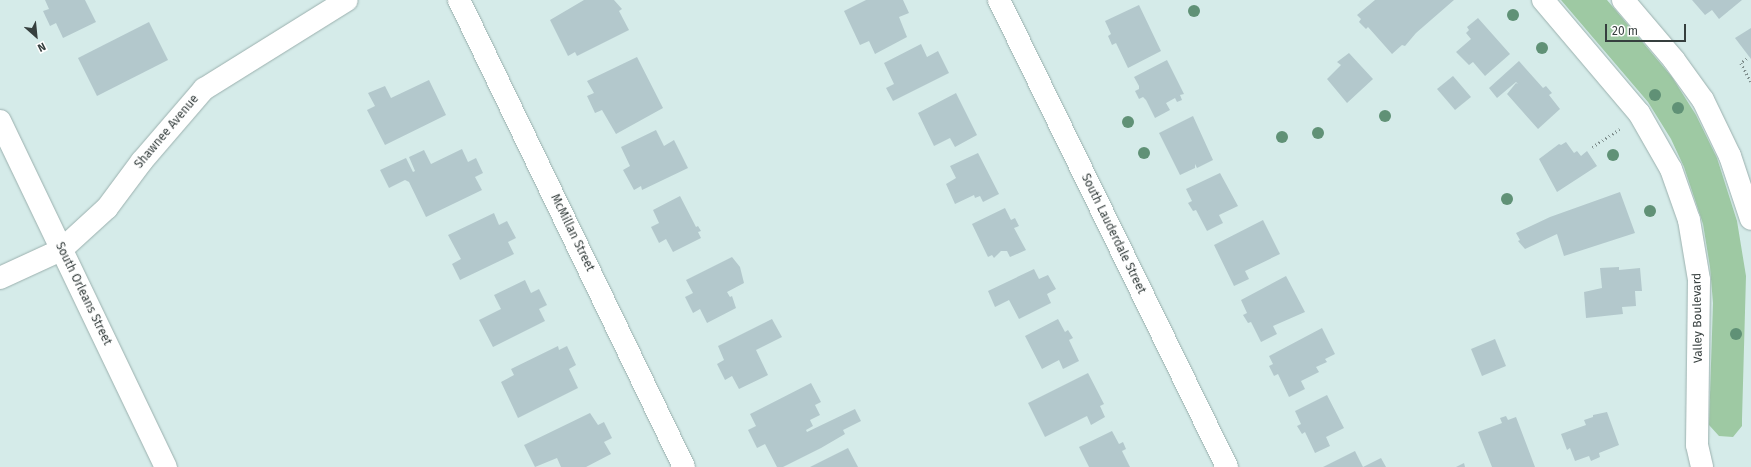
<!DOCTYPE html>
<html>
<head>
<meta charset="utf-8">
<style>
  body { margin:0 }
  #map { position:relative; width:1751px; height:467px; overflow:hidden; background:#d5ebe9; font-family:"Fira Sans",sans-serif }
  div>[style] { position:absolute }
  .green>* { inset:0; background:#9ec9a3 }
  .building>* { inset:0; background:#b3c8cc }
  .path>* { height:2.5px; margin-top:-1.25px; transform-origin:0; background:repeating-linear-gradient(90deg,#808f8e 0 1px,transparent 0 4px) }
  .roads { filter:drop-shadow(0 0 1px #9bb0ae) drop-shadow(0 0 1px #9bb0ae) }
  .minor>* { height:22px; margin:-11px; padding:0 11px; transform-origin:11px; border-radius:11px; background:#fff }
  .tertiary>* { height:22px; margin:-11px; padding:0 11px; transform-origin:11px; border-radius:11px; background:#fff }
  .trees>* { width:12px; height:12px; margin:-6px; border-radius:50%; background:#609176 }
  span { translate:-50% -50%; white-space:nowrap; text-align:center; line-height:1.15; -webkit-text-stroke:3px #fff; paint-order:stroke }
  .street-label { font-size:12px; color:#363f3e }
  .north { position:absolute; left:16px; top:16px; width:40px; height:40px; -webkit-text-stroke:3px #fff; paint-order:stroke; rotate:153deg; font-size:11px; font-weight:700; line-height:16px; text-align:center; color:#363f3e }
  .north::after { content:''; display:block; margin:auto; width:14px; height:18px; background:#363f3e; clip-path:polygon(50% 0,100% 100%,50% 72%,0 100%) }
  .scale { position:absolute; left:1605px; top:24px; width:81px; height:18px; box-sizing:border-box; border:2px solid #363f3e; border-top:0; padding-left:5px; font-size:12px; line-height:14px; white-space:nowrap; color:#363f3e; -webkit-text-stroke:3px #fff; paint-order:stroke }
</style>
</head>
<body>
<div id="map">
  <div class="green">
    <div style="clip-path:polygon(1561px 0,1607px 0,1672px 77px,1696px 115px,1717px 158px,1737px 221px,1746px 276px,1742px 419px,1742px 426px,1733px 437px,1719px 436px,1709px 425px,1713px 303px,1710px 267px,1703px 224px,1684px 167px,1671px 139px,1648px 102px)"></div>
  </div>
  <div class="building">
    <div style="clip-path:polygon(45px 0,85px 0,96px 22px,63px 38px,56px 23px,50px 26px,43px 11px,49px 9px)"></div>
    <div style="clip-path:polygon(584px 0,614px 0,622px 9px,619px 11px,629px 30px,577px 56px,575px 52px,568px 56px,550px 20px)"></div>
    <div style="clip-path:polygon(866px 0,903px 0,909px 13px,899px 17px,907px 37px,875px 54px,869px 41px,860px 45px,844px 11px)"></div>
    <div style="clip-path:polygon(1375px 0,1454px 0,1416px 33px,1405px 46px,1402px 45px,1392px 54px,1368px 27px,1366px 29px,1359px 22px,1361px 19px,1357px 15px)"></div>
    <div style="clip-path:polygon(1692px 0,1742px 0,1719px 19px,1712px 10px,1705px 15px)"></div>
    <div style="clip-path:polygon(1139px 5px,1161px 51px,1128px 68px,1116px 43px,1112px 45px,1108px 36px,1111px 34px,1105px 21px)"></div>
    <div style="clip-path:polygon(1478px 18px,1510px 54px,1485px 76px,1473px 62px,1469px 65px,1456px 52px,1471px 39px,1466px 33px,1469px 30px,1467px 27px)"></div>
    <div style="clip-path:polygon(149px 22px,168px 60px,97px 96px,78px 58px)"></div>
    <div style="clip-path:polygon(1751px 28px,1751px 59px,1735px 38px)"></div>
    <div style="clip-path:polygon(921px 44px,927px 57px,938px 51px,949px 73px,893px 101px,886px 88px,894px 84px,884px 63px)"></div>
    <div style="clip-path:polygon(1349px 53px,1373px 79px,1347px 103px,1327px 79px,1341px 65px,1337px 62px)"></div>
    <div style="clip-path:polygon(637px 57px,663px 108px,616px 134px,602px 110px,595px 113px,587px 96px,594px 93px,587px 81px)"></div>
    <div style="clip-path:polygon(1167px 60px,1184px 94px,1180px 95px,1182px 100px,1177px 102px,1175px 98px,1166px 103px,1170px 110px,1155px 118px,1146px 100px,1143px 97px,1139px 99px,1135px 91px,1139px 89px,1139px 86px,1134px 77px)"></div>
    <div style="clip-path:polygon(1519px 61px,1543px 88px,1546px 86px,1552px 93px,1549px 95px,1560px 109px,1538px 129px,1507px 94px,1516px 83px,1518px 84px,1516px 82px,1497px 98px,1489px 88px)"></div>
    <div style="clip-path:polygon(1453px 76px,1471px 97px,1455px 110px,1437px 89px)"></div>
    <div style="clip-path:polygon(429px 80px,446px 115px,385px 145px,367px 110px,375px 106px,368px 93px,385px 86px,391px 98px)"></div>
    <div style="clip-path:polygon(956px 93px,977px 135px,955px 147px,950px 138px,934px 146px,918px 113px)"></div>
    <div style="clip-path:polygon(1193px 116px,1213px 160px,1197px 168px,1195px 164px,1195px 168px,1180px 175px,1159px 133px)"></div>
    <div style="clip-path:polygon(656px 130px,664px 146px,674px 140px,688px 168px,642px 190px,641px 186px,634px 190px,623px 170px,630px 166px,621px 147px)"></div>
    <div style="clip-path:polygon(1566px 142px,1574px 153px,1577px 151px,1581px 156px,1587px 151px,1597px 166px,1557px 192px,1539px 159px,1559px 144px,1561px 145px)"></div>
    <div style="clip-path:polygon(462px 149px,468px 162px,476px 158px,483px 173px,475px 177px,482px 190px,426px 217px,409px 182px,405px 180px,389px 188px,380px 170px,406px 158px,413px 172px,415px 171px,409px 157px,424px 150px,431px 164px)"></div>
    <div style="clip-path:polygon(978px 153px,999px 194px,983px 202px,980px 196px,975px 198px,974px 195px,955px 204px,946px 184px,956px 178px,950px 166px)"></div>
    <div style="clip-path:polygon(1220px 173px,1238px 206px,1219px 215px,1223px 223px,1207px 231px,1196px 210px,1193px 211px,1188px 203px,1192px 201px,1186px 189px)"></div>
    <div style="clip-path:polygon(1620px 192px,1635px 233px,1564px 256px,1557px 234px,1525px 249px,1518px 241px,1520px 240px,1516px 233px,1550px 217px)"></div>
    <div style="clip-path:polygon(680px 196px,696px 227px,698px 226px,701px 231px,698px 232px,701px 238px,673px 252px,666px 239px,659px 243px,651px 227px,659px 223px,653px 210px)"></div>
    <div style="clip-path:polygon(1005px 208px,1011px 220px,1015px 218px,1019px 226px,1014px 228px,1026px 250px,1010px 257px,1007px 251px,1001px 251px,994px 258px,992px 255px,988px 257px,972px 224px)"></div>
    <div style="clip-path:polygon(494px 213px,499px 225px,507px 221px,516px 238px,508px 242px,514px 254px,460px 280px,452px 264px,461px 259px,448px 235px)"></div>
    <div style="clip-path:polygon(1263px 220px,1280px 254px,1245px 271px,1249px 279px,1234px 286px,1214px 245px)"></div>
    <div style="clip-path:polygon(732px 257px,740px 267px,744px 283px,727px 292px,730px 297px,732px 296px,736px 308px,707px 323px,700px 309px,693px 313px,685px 297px,693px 293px,686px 280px)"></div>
    <div style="clip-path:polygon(1619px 267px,1619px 270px,1640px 268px,1642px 291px,1635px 291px,1636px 306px,1622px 307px,1623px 314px,1586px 318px,1584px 292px,1602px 288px,1600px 268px)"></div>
    <div style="clip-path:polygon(1034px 269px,1039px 279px,1048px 275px,1056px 289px,1047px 294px,1051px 303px,1019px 319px,1009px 300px,995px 307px,988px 291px)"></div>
    <div style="clip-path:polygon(1286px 276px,1305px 312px,1273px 326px,1277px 334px,1261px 342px,1251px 322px,1248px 323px,1243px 315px,1247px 313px,1241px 300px)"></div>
    <div style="clip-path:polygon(525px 280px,531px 293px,539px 289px,547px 305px,539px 309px,545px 321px,493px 347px,479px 320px,501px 309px,494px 295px)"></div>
    <div style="clip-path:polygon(772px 319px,782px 337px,756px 350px,768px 375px,739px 389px,732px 376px,725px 380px,717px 364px,724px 360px,718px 346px)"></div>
    <div style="clip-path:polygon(1058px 319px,1065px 332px,1068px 330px,1073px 338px,1069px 340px,1079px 361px,1063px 369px,1059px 360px,1042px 369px,1025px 336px)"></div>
    <div style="clip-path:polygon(1322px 328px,1335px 354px,1325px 359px,1327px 362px,1316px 367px,1319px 372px,1301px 381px,1305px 389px,1289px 397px,1278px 374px,1274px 376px,1269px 366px,1273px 364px,1269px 356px)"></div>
    <div style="clip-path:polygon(1495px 339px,1506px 366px,1482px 376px,1471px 349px)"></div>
    <div style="clip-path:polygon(558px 346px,559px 350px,567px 346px,576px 365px,569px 369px,578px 388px,518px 418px,501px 382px,514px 375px,511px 369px)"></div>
    <div style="clip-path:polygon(1088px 373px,1104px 404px,1100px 406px,1105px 417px,1091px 425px,1087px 416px,1045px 437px,1028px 403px)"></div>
    <div style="clip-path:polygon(811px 383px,821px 402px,815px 405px,820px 415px,810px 420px,813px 426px,806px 430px,807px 432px,855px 409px,861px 421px,843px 430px,845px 434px,821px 448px,783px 467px,777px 467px,765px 444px,757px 448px,748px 430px,756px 426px,750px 414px)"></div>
    <div style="clip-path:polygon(1327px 395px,1344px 428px,1326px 437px,1330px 446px,1315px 453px,1305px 432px,1302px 434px,1297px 426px,1301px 424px,1295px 411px)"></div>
    <div style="clip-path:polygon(1607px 412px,1619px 445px,1599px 453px,1600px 457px,1591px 461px,1589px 456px,1575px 461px,1570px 448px,1567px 450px,1561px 434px,1586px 425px,1584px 420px,1593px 417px,1593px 415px)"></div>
    <div style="clip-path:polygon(590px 413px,598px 425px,604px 422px,612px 438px,604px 442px,611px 454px,586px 467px,561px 467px,557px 458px,535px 467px,524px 445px)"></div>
    <div style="clip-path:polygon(1506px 416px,1508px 420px,1516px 417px,1535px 467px,1492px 467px,1478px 432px,1502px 423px,1500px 418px)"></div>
    <div style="clip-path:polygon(1112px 431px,1119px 444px,1123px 442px,1126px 449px,1122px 451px,1130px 467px,1089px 467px,1079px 447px)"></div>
    <div style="clip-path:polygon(848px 448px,858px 467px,810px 467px)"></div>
    <div style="clip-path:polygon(1355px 451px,1363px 467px,1381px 458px,1386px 467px,1323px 467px)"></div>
    <div style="clip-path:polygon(1464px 463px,1465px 467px,1456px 467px)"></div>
  </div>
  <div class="path">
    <div style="left:1747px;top:59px;width:7px;rotate:146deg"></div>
    <div style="left:1741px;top:63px;width:21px;rotate:62deg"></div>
    <div style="left:1592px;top:147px;width:33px;rotate:-33deg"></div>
  </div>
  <div class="roads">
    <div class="minor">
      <div style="left:459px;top:0;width:518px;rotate:64.28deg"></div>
      <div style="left:1543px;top:0;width:148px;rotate:49.7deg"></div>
      <div style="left:1639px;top:113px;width:64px;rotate:60.3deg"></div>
      <div style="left:1671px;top:169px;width:54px;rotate:70.6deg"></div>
      <div style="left:1689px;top:220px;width:61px;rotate:80.5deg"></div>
      <div style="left:1699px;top:280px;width:165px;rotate:90.7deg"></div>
      <div style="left:1697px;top:445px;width:23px;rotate:77deg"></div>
      <div style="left:1623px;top:0;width:79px;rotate:49.6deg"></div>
      <div style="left:1674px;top:60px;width:49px;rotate:54.1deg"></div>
      <div style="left:1703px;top:100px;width:62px;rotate:64.3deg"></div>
      <div style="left:1730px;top:156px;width:66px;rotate:71.6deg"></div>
      <div style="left:0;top:121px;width:384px;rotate:64.4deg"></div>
      <div style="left:0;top:278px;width:67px;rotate:-24.7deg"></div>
      <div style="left:61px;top:250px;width:62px;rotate:-42.4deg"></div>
      <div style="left:107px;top:208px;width:59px;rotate:-53.3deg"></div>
      <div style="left:142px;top:161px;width:95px;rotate:-49.3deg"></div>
      <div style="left:204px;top:89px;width:168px;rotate:-31.9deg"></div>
    </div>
    <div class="tertiary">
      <div style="left:999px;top:0;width:520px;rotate:63.98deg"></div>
    </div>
  </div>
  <div class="trees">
    <div style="left:1194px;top:11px"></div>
    <div style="left:1513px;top:15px"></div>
    <div style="left:1542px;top:48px"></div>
    <div style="left:1655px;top:95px"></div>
    <div style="left:1678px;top:108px"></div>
    <div style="left:1385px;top:116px"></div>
    <div style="left:1128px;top:122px"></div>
    <div style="left:1318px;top:133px"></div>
    <div style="left:1282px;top:137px"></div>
    <div style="left:1144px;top:153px"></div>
    <div style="left:1613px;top:155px"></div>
    <div style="left:1507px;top:199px"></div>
    <div style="left:1650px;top:211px"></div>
    <div style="left:1736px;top:334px"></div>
  </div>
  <div class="street-label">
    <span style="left:167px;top:132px;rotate:-50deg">Shawnee Avenue</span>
    <span style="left:572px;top:233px;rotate:64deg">McMillan Street</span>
    <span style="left:1113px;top:234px;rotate:64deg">South Lauderdale Street</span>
    <span style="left:83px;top:294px;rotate:64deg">South Orleans Street</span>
    <span style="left:1698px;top:318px;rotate:-91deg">Valley Boulevard</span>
  </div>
  <div class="north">N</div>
  <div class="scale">20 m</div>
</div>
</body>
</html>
